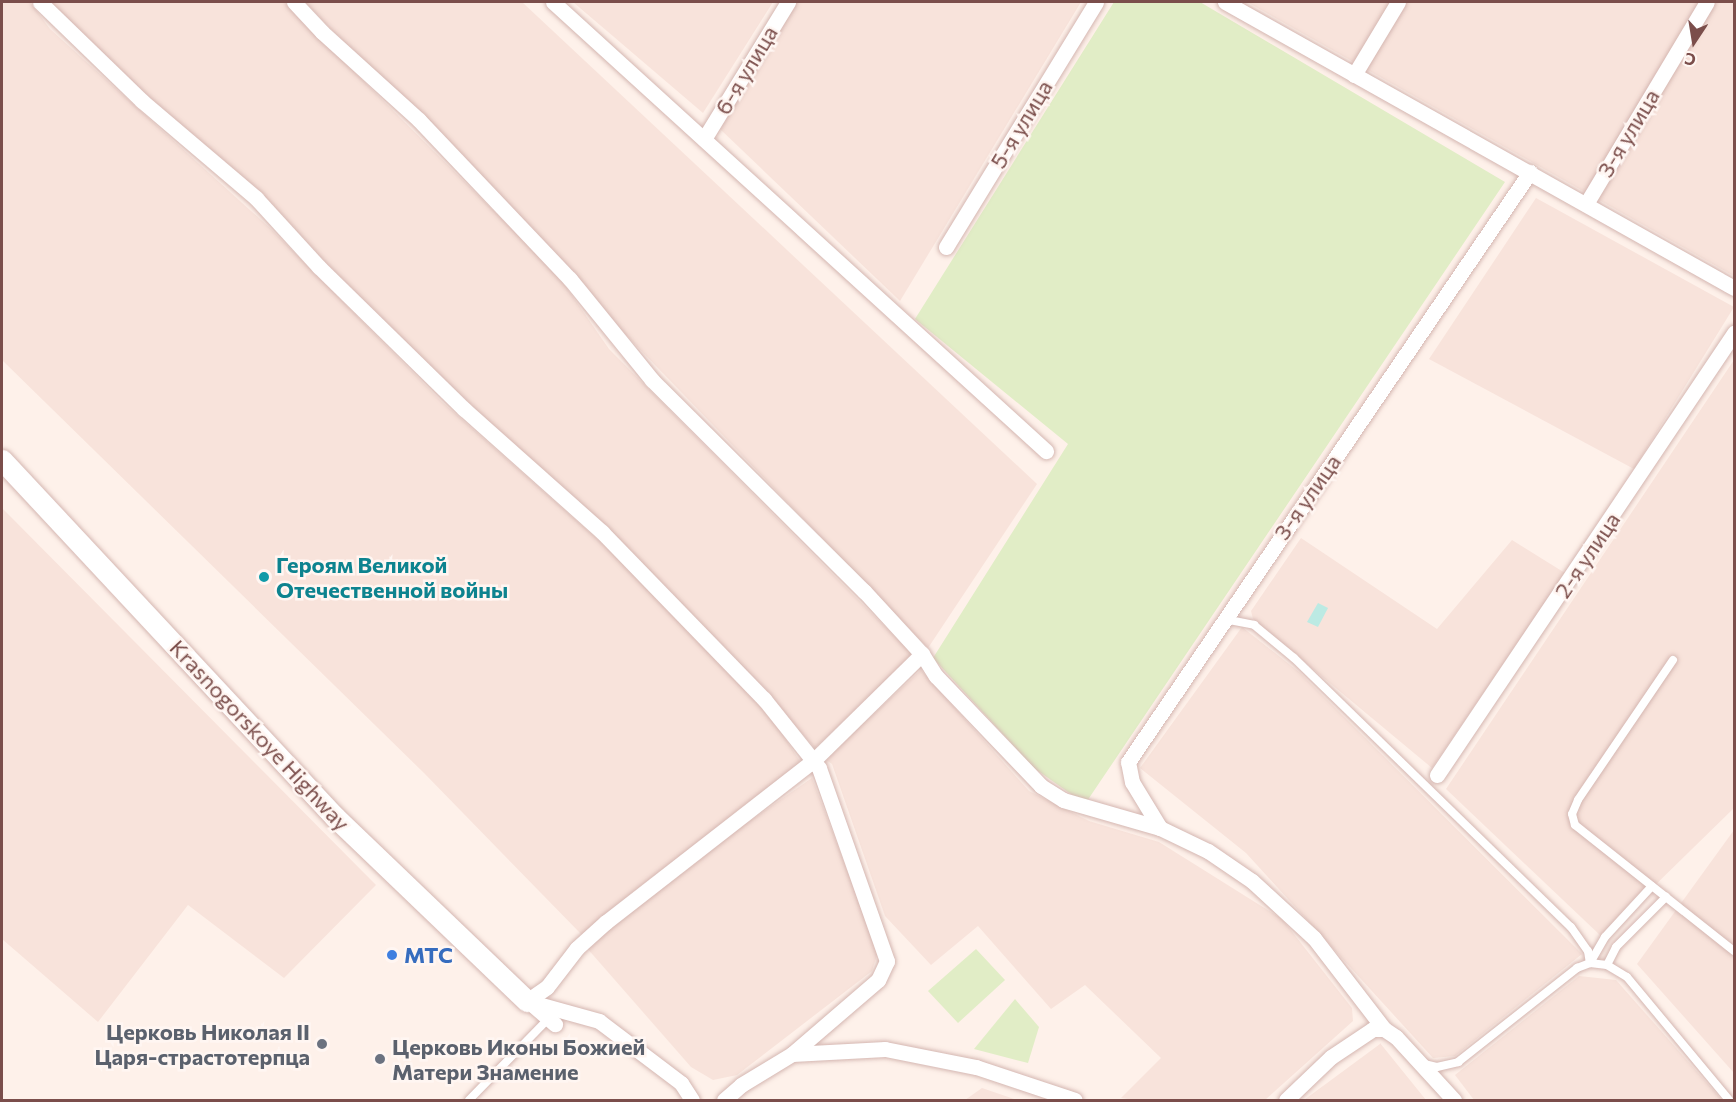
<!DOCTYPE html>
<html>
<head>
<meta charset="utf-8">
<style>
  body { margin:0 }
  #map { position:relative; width:1736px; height:1102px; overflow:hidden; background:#fef1ea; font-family:Commissioner,sans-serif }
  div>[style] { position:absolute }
  .residential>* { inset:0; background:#f8e3db }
  .green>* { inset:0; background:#e1edc6 }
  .water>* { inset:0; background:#bceae3 }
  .roads { filter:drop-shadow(0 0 2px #d4b6b1) drop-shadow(0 0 2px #d4b6b1) }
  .lane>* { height:8px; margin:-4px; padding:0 4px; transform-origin:4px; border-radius:4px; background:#fff }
  .street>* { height:15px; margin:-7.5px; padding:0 7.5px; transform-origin:7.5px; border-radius:7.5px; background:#fff }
  .secondary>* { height:21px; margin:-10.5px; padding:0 10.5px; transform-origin:10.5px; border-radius:10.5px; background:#fff }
  .dots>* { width:16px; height:16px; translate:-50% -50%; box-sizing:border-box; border:3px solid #fff6f2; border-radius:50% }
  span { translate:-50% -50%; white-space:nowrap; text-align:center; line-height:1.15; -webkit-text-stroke:5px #fff6f2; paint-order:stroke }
  .street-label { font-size:22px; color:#7b4e4b }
  .culture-label { font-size:22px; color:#0d838f; font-weight:700 }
  .left { translate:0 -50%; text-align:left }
  .shop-label { font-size:22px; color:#366cbe; font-weight:700 }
  .worship-label { font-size:22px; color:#5b616d; font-weight:700 }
  .right { translate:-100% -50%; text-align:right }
  .frame { position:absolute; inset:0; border:3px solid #7b4e4b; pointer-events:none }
  .north { position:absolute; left:1664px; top:12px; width:60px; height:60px; -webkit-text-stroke:4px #fff6f2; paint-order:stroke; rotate:192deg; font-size:16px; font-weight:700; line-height:24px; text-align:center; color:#7b4e4b }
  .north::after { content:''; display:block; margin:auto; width:21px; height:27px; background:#7b4e4b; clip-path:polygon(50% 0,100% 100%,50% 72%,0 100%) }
</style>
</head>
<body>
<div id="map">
  <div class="residential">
    <div style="clip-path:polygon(2px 2px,30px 2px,50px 29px,271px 229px,442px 402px,614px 554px,772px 718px,801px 763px,582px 935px,424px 773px,2px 360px)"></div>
    <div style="clip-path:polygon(48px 2px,284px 2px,557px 274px,609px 349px,913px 655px,815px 748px,720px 642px)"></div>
    <div style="clip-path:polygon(305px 2px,522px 2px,1037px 484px,928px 648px)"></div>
    <div style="clip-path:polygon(573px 2px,773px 2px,703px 113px)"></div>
    <div style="clip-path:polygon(797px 2px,1081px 2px,900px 301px,720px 129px)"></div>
    <div style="clip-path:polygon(1247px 2px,1734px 2px,1734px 276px)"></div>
    <div style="clip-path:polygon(1536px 198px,1734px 307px,1634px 469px,1429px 359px)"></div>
    <div style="clip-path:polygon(1734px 360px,1734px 808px,1602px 937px,1446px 789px)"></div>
    <div style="clip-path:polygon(2px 508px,376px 885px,284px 978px,188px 905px,98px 1022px,2px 939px)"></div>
    <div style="clip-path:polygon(1301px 538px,1437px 629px,1512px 540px,1565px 573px,1432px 768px,1253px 619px,1251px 611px)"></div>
    <div style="clip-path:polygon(1242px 627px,1299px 672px,1582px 954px,1455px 1056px,1433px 1058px,1246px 853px,1140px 768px)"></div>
    <div style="clip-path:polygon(921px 670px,1029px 791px,1089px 821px,1159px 842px,1282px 919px,1352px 1008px,1353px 1021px,1265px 1100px,1135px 1100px,1121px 1098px,1161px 1058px,1085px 985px,1051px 1009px,978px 926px,931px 965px,885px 916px,832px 764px,825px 759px)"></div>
    <div style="clip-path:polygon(812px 778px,878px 952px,872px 971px,737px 1075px,713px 1080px,691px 1067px,586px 947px,670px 876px)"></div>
    <div style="clip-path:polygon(1734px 830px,1734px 1073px,1637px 964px)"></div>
    <div style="clip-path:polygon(1579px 976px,1616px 980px,1722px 1100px,1474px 1100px,1455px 1075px)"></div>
    <div style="clip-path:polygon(1380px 1043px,1426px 1100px,1304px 1100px,1380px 1044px)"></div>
    <div style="clip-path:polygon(982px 1088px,1017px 1100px,965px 1100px)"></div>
  </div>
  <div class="green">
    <div style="clip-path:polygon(1114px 2px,1200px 2px,1505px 182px,1085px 804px,1034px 768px,933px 658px,1068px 444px,915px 319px)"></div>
    <div style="clip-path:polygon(976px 949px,1005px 980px,958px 1023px,928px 991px)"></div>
    <div style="clip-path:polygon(1015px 999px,1039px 1027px,1028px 1063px,974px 1049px)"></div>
  </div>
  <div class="water">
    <div style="clip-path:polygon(1318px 603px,1328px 608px,1318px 627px,1307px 622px)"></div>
  </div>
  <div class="roads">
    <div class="lane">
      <div style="left:1224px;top:619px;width:31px;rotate:11deg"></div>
      <div style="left:1254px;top:625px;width:52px;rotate:39.5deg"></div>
      <div style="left:1294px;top:658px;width:386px;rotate:44.2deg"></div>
      <div style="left:1571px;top:927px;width:29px;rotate:55deg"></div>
      <div style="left:1588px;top:951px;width:12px;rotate:81deg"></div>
      <div style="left:1590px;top:963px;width:30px;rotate:-60deg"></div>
      <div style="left:1605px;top:937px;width:69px;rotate:-47.3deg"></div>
      <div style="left:1673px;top:660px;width:169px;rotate:124.2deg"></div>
      <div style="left:1578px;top:800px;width:15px;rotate:113deg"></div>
      <div style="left:1572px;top:814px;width:11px;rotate:75deg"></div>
      <div style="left:1575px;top:825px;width:203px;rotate:38.4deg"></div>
      <div style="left:1607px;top:965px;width:20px;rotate:-63deg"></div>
      <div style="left:1616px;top:947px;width:71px;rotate:-45deg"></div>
      <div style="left:1424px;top:1064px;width:13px;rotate:13deg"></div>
      <div style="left:1437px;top:1067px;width:22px;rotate:-13deg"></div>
      <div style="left:1458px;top:1062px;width:152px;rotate:-38.3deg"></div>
      <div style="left:1577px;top:968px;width:14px;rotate:-21deg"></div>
      <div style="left:1590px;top:963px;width:17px;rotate:7deg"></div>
      <div style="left:1607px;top:965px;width:23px;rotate:31deg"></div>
      <div style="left:1627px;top:977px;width:160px;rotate:50.3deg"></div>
      <div style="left:469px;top:1100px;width:115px;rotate:-45.7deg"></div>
    </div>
    <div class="street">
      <div style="left:40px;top:2px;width:142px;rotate:44.1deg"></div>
      <div style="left:142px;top:101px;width:150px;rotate:40.4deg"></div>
      <div style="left:256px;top:198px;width:93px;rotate:47.6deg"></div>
      <div style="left:319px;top:267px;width:203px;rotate:44.4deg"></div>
      <div style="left:464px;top:409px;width:185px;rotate:41.7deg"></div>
      <div style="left:602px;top:532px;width:233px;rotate:45.9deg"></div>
      <div style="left:764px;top:699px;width:88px;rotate:51.4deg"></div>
      <div style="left:819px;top:768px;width:205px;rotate:70.6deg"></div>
      <div style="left:887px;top:961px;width:21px;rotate:115deg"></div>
      <div style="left:878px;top:980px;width:113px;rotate:139.3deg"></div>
      <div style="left:294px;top:2px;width:41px;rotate:47deg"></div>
      <div style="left:322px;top:32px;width:131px;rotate:42.2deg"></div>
      <div style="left:419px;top:120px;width:219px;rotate:46.5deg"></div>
      <div style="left:570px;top:279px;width:130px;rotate:50.9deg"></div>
      <div style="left:652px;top:380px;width:299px;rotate:44.9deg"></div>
      <div style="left:864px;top:591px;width:86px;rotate:47.4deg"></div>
      <div style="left:922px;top:654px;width:26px;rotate:58deg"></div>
      <div style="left:936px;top:676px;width:152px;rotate:46.3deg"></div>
      <div style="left:1041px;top:786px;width:26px;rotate:32deg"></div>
      <div style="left:1063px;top:800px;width:101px;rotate:16.1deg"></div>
      <div style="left:1160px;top:828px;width:53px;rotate:25.6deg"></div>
      <div style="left:1208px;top:851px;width:53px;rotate:34.3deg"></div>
      <div style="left:1252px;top:881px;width:84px;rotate:42.6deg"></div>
      <div style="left:1314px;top:938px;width:115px;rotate:52.4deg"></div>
      <div style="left:553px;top:2px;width:667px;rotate:42.33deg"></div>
      <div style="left:1225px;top:2px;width:584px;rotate:29.33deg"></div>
      <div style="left:1354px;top:75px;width:85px;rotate:-58.9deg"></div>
      <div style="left:704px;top:139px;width:161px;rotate:-58.5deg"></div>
      <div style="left:1586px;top:204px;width:235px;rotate:-59.1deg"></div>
      <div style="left:946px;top:247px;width:287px;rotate:-58.5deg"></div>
      <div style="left:1437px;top:775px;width:533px;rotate:-56.1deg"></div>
      <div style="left:1160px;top:828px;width:54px;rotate:-121.3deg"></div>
      <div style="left:1132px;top:782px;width:20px;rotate:-101deg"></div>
      <div style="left:1128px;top:762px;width:714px;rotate:-55.73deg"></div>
      <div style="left:527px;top:1001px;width:24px;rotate:-35deg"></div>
      <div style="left:547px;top:987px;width:49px;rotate:-52.4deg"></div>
      <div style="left:577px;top:948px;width:39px;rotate:-42deg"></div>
      <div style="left:606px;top:922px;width:262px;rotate:-37.9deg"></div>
      <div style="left:813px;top:761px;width:153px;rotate:-44.5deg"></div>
      <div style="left:527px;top:1001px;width:75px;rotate:15.5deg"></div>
      <div style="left:599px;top:1021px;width:103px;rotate:37.1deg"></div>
      <div style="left:681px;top:1083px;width:20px;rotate:57deg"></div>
      <div style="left:534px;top:1006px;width:28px;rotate:41deg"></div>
      <div style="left:724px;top:1100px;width:23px;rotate:-41deg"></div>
      <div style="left:741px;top:1085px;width:60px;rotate:-31.3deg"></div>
      <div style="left:792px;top:1054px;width:93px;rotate:-3.1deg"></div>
      <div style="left:885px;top:1049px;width:93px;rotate:11.2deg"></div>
      <div style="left:976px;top:1067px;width:104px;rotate:18.4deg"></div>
      <div style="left:1286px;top:1100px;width:62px;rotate:-43.7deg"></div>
      <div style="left:1331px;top:1057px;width:50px;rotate:-33.7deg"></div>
      <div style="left:1373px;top:1029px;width:11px"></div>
      <div style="left:1384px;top:1029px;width:14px;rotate:34deg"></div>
      <div style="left:1396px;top:1037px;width:86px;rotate:47.4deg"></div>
    </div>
    <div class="secondary">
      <div style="left:2px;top:460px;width:488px;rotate:47deg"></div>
      <div style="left:335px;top:817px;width:266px;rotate:43.8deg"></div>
    </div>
  </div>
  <div class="dots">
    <div style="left:264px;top:577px;background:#0f9aa8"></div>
    <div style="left:392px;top:955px;background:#3f7fe0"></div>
    <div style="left:322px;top:1044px;background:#6b7280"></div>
    <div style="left:380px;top:1059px;background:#6b7280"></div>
  </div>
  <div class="street-label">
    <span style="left:746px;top:70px;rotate:-59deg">6-я улица</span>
    <span style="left:1021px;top:124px;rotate:-59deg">5-я улица</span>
    <span style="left:1628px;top:133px;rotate:-59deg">3-я улица</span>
    <span style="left:1307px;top:497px;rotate:-55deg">3-я улица</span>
    <span style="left:1587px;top:555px;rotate:-56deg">2-я улица</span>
    <span style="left:260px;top:735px;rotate:47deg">Krasnogorskoye Highway</span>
  </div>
  <div class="culture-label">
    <span class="left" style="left:276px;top:577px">Героям Великой<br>Отечественной войны</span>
  </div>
  <div class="shop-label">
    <span class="left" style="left:404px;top:955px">МТС</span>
  </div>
  <div class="worship-label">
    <span class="right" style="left:310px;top:1044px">Церковь Николая II<br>Царя-страстотерпца</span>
    <span class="left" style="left:392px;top:1059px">Церковь Иконы Божией<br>Матери Знамение</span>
  </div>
  <div class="frame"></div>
  <div class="north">С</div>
</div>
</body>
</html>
